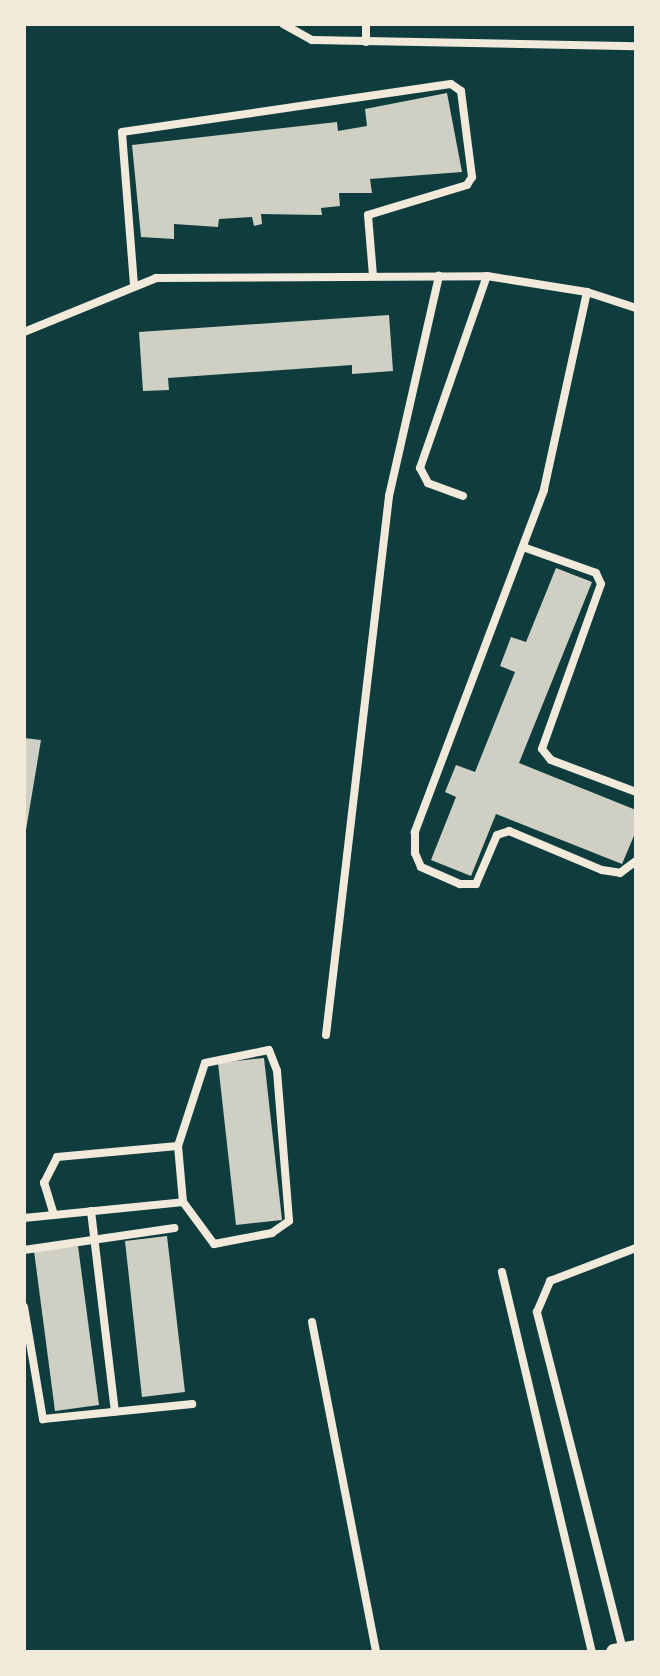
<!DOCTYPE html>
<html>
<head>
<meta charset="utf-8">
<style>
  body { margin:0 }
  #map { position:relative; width:660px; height:1676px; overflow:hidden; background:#0f3d3e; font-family:Raleway,sans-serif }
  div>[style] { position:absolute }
  .building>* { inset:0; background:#cfcfc3 }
  .minor>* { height:8px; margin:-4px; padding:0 4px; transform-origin:4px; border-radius:4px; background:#f1e9da }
  .secondary>* { height:16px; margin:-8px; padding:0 8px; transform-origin:8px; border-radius:8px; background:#f1e9da }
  span { translate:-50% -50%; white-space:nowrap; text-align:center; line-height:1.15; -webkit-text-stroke:8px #f1e9da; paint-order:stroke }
  .frame { position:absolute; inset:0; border:26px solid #f1e9da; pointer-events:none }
</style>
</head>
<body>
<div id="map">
  <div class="building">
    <div style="clip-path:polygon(447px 93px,462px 172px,370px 179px,372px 193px,339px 193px,340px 206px,321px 208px,322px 215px,261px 214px,262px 224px,254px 226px,252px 217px,219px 219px,218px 227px,174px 224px,174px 239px,141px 237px,132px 145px,337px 122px,338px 131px,367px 126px,365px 109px)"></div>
    <div style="clip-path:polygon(389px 315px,393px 371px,352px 374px,352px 365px,168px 378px,169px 390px,143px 391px,139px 332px)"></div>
    <div style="clip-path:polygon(556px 568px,592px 582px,519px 763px,636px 810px,636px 831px,622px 864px,496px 814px,471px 876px,431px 860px,456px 797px,445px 792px,456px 765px,475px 772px,515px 672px,500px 666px,511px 637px,526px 642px)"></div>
    <div style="clip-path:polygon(24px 738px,41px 740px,26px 830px,24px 830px)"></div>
    <div style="clip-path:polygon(264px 1058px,282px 1220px,236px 1225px,218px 1063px)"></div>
    <div style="clip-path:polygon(167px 1236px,185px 1392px,142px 1397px,125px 1241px)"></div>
    <div style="clip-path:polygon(78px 1246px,99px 1405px,55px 1411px,34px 1251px)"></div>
  </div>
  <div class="minor">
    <div style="left:283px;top:24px;width:33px;rotate:29deg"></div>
    <div style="left:312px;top:40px;width:324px;rotate:1.1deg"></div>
    <div style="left:366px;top:24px;width:18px;rotate:90deg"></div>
    <div style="left:134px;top:285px;width:153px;rotate:-94.5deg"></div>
    <div style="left:122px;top:132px;width:332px;rotate:-8.3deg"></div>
    <div style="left:451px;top:84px;width:12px;rotate:35deg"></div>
    <div style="left:461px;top:91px;width:87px;rotate:82.7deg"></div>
    <div style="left:472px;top:177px;width:9px;rotate:122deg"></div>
    <div style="left:467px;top:185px;width:103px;rotate:163.1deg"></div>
    <div style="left:368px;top:215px;width:61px;rotate:85.3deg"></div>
    <div style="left:587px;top:292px;width:203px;rotate:102.3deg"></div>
    <div style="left:544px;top:490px;width:366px;rotate:110.7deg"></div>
    <div style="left:415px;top:832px;width:21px;rotate:90deg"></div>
    <div style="left:415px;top:853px;width:15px;rotate:67deg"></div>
    <div style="left:421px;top:867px;width:43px;rotate:23.6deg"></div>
    <div style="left:460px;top:884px;width:16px"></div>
    <div style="left:476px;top:884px;width:53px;rotate:-66.8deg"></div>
    <div style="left:497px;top:835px;width:13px;rotate:-18deg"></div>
    <div style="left:509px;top:831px;width:101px;rotate:22.8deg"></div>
    <div style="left:602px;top:870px;width:18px;rotate:9deg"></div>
    <div style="left:620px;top:873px;width:20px;rotate:-37deg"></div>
    <div style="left:24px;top:332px;width:143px;rotate:-22.2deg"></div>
    <div style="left:156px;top:278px;width:331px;rotate:-0.3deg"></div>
    <div style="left:487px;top:276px;width:101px;rotate:9.1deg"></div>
    <div style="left:587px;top:292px;width:52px;rotate:18.1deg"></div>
    <div style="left:463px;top:496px;width:37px;rotate:-160deg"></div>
    <div style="left:428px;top:483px;width:17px;rotate:-118deg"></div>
    <div style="left:420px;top:468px;width:203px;rotate:-70.8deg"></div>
    <div style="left:523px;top:547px;width:77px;rotate:19.6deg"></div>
    <div style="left:596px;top:573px;width:12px;rotate:66deg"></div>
    <div style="left:601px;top:584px;width:175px;rotate:109.7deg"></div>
    <div style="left:542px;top:749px;width:14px;rotate:51deg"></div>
    <div style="left:551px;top:760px;width:91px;rotate:20.6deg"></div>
    <div style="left:326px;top:1035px;width:543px;rotate:-83.33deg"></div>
    <div style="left:389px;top:496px;width:226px;rotate:-77.2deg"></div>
    <div style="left:269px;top:1050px;width:22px;rotate:69deg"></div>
    <div style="left:277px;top:1071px;width:150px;rotate:85.4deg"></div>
    <div style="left:289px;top:1221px;width:21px;rotate:145deg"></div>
    <div style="left:272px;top:1233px;width:59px;rotate:169.3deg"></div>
    <div style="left:214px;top:1244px;width:52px;rotate:-126.4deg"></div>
    <div style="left:183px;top:1202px;width:56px;rotate:-95.1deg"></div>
    <div style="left:178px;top:1146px;width:87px;rotate:-72deg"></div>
    <div style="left:205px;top:1063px;width:65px;rotate:-11.5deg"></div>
    <div style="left:91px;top:1211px;width:202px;rotate:83.2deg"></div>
    <div style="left:54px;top:1215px;width:34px;rotate:-107deg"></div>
    <div style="left:44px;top:1183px;width:29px;rotate:-63deg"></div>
    <div style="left:57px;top:1157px;width:121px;rotate:-5.2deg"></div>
    <div style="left:24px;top:1218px;width:160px;rotate:-5.7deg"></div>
    <div style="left:24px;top:1250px;width:152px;rotate:-8.3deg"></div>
    <div style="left:502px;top:1272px;width:391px;rotate:76.7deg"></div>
    <div style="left:24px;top:1307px;width:114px;rotate:80.4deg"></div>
    <div style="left:43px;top:1419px;width:150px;rotate:-5.7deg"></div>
    <div style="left:312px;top:1322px;width:336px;rotate:79deg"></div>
    <div style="left:623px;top:1650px;width:349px;rotate:-104.3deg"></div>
    <div style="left:537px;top:1312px;width:34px;rotate:-67deg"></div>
    <div style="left:550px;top:1281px;width:92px;rotate:-21deg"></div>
  </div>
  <div class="secondary">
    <div style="left:614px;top:1652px;width:22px;rotate:-10deg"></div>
  </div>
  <div class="frame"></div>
</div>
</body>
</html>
